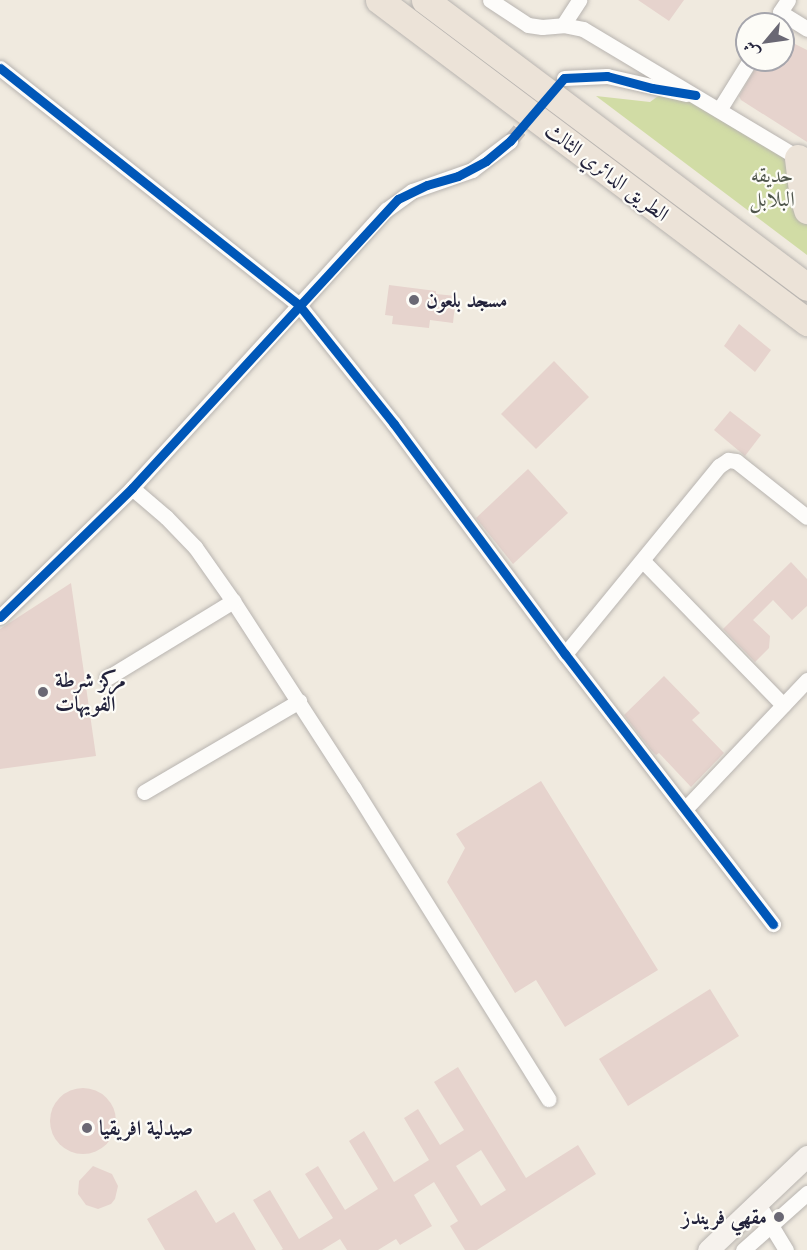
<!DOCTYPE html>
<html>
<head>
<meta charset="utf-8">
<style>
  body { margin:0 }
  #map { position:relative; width:807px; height:1250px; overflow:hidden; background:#f0eadf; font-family:"Libre Caslon Text",Amiri,serif }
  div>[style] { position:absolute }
  .green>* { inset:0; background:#d1dca5 }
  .building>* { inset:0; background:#e6d3cd }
  .round { border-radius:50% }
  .street-tunnel>* { height:15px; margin-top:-7.5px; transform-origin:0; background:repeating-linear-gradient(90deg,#c7c2be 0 15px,transparent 0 23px) }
  .roads { filter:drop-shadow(0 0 2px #b8b4b0) drop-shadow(0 0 2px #b8b4b0) }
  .street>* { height:15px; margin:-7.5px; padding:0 7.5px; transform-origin:7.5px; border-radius:7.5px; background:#fdfcfa }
  .secondary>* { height:21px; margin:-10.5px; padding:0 10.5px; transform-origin:10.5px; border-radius:10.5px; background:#f6f2ed }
  .highway>* { height:27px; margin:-13.5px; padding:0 13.5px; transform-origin:13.5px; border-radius:13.5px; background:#ece3d8 }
  .cycleway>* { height:9px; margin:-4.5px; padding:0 4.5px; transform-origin:4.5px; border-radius:4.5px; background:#0057b8 }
  .dots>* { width:16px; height:16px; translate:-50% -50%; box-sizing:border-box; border:3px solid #fdfcf7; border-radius:50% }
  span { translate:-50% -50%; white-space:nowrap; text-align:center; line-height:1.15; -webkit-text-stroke:4.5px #fdfcf7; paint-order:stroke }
  .street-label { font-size:21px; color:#22223b }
  .park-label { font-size:21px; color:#4f564c }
  .poi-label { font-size:21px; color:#22223b; font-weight:700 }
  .left { translate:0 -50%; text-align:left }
  .right { translate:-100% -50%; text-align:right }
  .north { position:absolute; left:735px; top:12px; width:60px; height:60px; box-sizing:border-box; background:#fdfcf7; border:2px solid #a5a5ac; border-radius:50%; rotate:241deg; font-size:16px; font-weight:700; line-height:24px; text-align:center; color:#22223b }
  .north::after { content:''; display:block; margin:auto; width:21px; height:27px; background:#6a6874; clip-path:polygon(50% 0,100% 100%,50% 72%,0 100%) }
</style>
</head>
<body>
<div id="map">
  <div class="green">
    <div style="clip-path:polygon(668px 89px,807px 171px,807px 255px,596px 96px,650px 102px)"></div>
  </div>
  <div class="building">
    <div style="clip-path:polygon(638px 0,684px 0,669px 21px)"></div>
    <div style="clip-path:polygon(783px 38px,807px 50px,807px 142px,741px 100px,739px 96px,760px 60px,783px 60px)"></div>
    <div style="clip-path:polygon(389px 285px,436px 291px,436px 294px,456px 296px,453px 323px,430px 320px,429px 328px,392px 324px,393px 316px,385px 315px)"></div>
    <div style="clip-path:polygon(739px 324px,771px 350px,755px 372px,724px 346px)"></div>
    <div style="clip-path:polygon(554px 361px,589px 397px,536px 449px,501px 414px)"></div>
    <div style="clip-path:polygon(730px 411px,761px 435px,745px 456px,714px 430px)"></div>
    <div style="clip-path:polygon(528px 469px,568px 513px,513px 564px,476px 518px)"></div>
    <div style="clip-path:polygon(791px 562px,807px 579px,807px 606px,792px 620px,773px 600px,753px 620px,770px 636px,769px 648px,755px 662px,723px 629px)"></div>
    <div style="clip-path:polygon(71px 583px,96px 756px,0 769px,0 629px)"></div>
    <div style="clip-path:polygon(664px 676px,700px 713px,692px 720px,724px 753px,691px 787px,659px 753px,656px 755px,652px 751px,624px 715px)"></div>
    <div style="clip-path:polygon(541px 781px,658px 970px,565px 1027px,536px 980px,515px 993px,447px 882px,465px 848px,456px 834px)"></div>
    <div style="clip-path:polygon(710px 989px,739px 1036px,628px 1106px,599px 1059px)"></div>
    <div style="clip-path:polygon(evenodd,458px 1067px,526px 1178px,578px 1145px,596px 1174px,477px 1250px,465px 1250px,450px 1226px,458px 1221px,434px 1182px,414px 1195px,432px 1226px,400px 1245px,396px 1239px,378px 1250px,347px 1250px,340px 1239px,322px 1250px,281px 1250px,283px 1249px,253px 1200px,270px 1190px,299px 1239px,333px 1218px,305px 1174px,318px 1166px,345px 1210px,378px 1189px,349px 1141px,364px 1131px,394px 1182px,429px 1160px,404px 1118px,418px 1109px,440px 1145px,464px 1130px,434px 1082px,458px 1067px,481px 1150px,506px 1190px,481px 1206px,456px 1166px,481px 1150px)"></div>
    <div class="round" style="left:50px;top:1088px;width:66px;height:66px"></div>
    <div style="clip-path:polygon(93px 1166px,112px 1174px,118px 1186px,115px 1199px,111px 1204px,98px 1209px,86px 1205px,78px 1194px,79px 1181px)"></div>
    <div style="clip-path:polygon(196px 1190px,216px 1223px,234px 1212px,256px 1250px,165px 1250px,147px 1219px)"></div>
  </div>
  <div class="street-tunnel">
    <div style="left:510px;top:141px;width:40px;rotate:-50deg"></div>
  </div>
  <div class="roads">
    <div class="street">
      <div style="left:490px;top:0;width:45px;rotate:33.3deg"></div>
      <div style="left:528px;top:25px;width:14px;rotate:8deg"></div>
      <div style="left:542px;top:27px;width:21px;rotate:-5deg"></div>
      <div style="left:563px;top:25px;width:20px;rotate:11deg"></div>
      <div style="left:583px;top:29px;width:259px;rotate:30.9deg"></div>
      <div style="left:788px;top:0;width:14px;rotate:124deg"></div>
      <div style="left:780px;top:12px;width:32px;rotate:32deg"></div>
      <div style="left:563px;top:25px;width:30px;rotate:-57deg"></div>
      <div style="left:0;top:68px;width:382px;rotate:38.4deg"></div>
      <div style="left:299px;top:305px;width:152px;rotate:51.4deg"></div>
      <div style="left:394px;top:424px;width:287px;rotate:53.4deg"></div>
      <div style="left:565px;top:654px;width:341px;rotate:52.4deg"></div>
      <div style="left:564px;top:78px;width:43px;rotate:-2.7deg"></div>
      <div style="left:607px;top:76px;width:81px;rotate:12.8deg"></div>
      <div style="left:719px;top:110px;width:59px;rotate:-58.2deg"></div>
      <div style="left:132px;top:488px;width:45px;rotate:40.5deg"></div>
      <div style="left:166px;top:517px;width:42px;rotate:46deg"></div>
      <div style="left:195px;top:547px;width:66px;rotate:54.9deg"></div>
      <div style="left:233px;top:601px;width:223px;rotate:57.1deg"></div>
      <div style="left:354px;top:788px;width:367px;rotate:58deg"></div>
      <div style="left:643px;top:561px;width:201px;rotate:45.8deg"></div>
      <div style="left:0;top:617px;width:185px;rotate:-44.3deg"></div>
      <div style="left:132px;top:488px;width:377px;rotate:-47.6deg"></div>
      <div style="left:386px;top:210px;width:32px;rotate:-36deg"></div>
      <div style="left:412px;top:191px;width:64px;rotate:-19.3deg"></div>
      <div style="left:472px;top:170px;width:48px;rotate:-37.3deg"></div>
      <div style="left:565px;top:654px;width:243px;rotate:-50.7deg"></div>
      <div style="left:719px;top:466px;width:11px;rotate:-34deg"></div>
      <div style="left:728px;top:460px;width:8px;rotate:7deg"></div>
      <div style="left:736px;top:461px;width:90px;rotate:38.3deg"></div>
      <div style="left:107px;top:678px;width:148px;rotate:-31.4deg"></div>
      <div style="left:144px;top:792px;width:180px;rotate:-30.4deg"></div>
      <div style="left:685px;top:809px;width:178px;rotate:-46.6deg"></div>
      <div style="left:758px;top:1204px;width:54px;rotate:58.7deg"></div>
      <div style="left:743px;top:1250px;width:86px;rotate:-41.7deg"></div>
    </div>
    <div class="secondary">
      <div style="left:708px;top:1250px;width:137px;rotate:-43.5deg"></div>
    </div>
    <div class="highway">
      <div style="left:379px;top:0;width:536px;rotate:36.96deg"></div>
      <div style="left:425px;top:0;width:478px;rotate:36.9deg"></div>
      <div style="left:798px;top:158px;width:34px;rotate:83deg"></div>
      <div style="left:802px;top:192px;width:19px;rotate:74deg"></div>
    </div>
  </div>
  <div class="cycleway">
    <div style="left:0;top:68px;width:382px;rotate:38.4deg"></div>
    <div style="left:299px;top:305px;width:152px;rotate:51.4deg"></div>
    <div style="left:394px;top:424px;width:287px;rotate:53.4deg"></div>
    <div style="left:565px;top:654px;width:341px;rotate:52.4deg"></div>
    <div style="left:0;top:617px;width:185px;rotate:-44.3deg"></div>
    <div style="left:132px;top:488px;width:393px;rotate:-47.4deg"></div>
    <div style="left:398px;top:199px;width:32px;rotate:-26deg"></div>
    <div style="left:427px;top:185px;width:32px;rotate:-16deg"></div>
    <div style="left:458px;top:176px;width:32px;rotate:-28deg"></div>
    <div style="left:486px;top:161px;width:31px;rotate:-40deg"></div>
    <div style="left:510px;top:141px;width:83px;rotate:-49.4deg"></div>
    <div style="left:564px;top:78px;width:43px;rotate:-2.7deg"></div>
    <div style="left:607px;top:76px;width:47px;rotate:14.9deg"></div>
    <div style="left:652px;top:88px;width:44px;rotate:9.2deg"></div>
  </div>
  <div class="dots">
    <div style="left:414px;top:300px;background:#6a6874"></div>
    <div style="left:43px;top:692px;background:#6a6874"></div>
    <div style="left:87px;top:1128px;background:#6a6874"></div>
    <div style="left:779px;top:1217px;background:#6a6874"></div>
  </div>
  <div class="street-label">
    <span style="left:607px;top:172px;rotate:37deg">الطريق الدائري الثالث</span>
  </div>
  <div class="park-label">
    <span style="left:772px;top:187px">حديقه<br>البلابل</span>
  </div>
  <div class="poi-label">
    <span class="left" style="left:426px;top:300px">مسجد بلعون</span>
    <span class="left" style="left:55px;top:692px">مركز شرطة<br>الفويهات</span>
    <span class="left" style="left:99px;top:1128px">صيدلية افريقيا</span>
    <span class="right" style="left:767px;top:1217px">مقهي فريندز</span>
  </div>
  <div class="north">ش</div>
</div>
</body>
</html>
